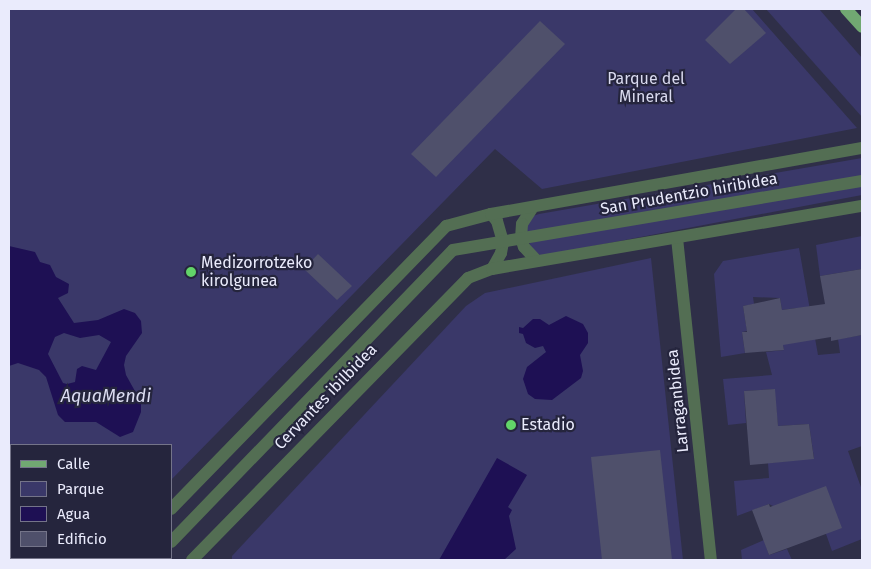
<!DOCTYPE html>
<html>
<head>
<meta charset="utf-8">
<style>
  body { margin:0 }
  #map { position:relative; width:871px; height:569px; overflow:hidden; background:#2f2f48; font-family:"Fira Sans",sans-serif }
  div>[style] { position:absolute }
  .green>* { inset:0; background:#3a3869 }
  .water>* { inset:0; background:#1e1054 }
  .building>* { inset:0; background:#4f506b }
  .minor>* { height:12px; margin:-6px; padding:0 6px; transform-origin:6px; border-radius:6px; background:#536e53 }
  .major>* { height:12px; margin:-6px; padding:0 6px; transform-origin:6px; border-radius:6px; background:#71a872 }
  .dots>* { width:14px; height:14px; translate:-50% -50%; box-sizing:border-box; border:2px solid #25253d; border-radius:50% }
  span { translate:-50% -50%; white-space:nowrap; text-align:center; line-height:1.15; -webkit-text-stroke:4.5px #25253d; paint-order:stroke }
  .park-label { font-size:16px; color:#d9daef }
  .street-label { font-size:16px; color:#eaebfc }
  .poi-label { font-size:16px; color:#eaebfc }
  .left { translate:0 -50%; text-align:left }
  .water-label { font-size:18px; color:#dbdcf1; font-style:italic }
  .frame { position:absolute; inset:0; border:10px solid #eaebfc; pointer-events:none }
  .legend { position:absolute; left:10px; top:444px; width:162px; height:115px; box-sizing:border-box; background:#25253d; border:1px solid #747489; margin:0; padding:6px 9px; list-style:none; font-size:15px; color:#eaebfc }
  .legend li { display:flex; align-items:center; gap:10px; height:25px }
  .legend b { width:25px; border:1px solid #747489 }
</style>
</head>
<body>
<div id="map">
  <div class="green">
    <div style="clip-path:polygon(9px 9px,752px 9px,857px 128px,542px 189px,495px 149px,171px 480px,171px 445px,11px 445px,11px 558px,25px 558px,9px 560px)"></div>
    <div style="clip-path:polygon(766px 9px,819px 9px,862px 58px,862px 117px)"></div>
    <div style="clip-path:polygon(862px 158px,862px 195px,541px 256px,531px 248px,526px 232px,527px 218px,539px 214px)"></div>
    <div style="clip-path:polygon(862px 236px,862px 269px,820px 276px,816px 245px)"></div>
    <div style="clip-path:polygon(799px 248px,818px 355px,840px 353px,838px 339px,862px 335px,862px 446px,848px 451px,862px 490px,862px 539px,832px 551px,826px 534px,769px 504px,737px 516px,734px 481px,769px 478px,768px 463px,814px 458px,809px 424px,778px 426px,774px 389px,744px 391px,746px 423px,728px 425px,723px 379px,772px 375px,766px 352px,784px 350px,782px 341px,801px 341px,796px 308px,782px 310px,780px 298px,753px 297px,754px 304px,743px 306px,747px 331px,742px 332px,745px 353px,721px 357px,714px 274px,723px 261px)"></div>
    <div style="clip-path:polygon(651px 258px,683px 560px,232px 560px,232px 556px,466px 306px,485px 293px)"></div>
    <div style="clip-path:polygon(764px 540px,769px 555px,787px 549px,792px 560px,742px 560px,741px 550px)"></div>
  </div>
  <div class="water">
    <div style="clip-path:polygon(evenodd,9px 246px,35px 252px,40px 262px,50px 265px,56px 277px,69px 284px,68px 293px,58px 298px,74px 323px,98px 320px,124px 309px,135px 313px,141px 321px,142px 333px,126px 356px,124px 365px,126px 375px,141px 402px,141px 412px,133px 432px,120px 437px,96px 422px,65px 422px,58px 415px,46px 377px,39px 370px,18px 363px,9px 366px,9px 246px,64px 333px,80px 338px,99px 335px,111px 342px,96px 370px,82px 366px,77px 369px,75px 382px,67px 384px,63px 383px,48px 354px,55px 337px,64px 333px)"></div>
    <div style="clip-path:polygon(566px 316px,583px 324px,588px 333px,588px 343px,580px 355px,583px 371px,581px 378px,552px 400px,535px 399px,528px 394px,523px 379px,527px 367px,546px 352px,543px 346px,535px 348px,526px 343px,523px 334px,519px 333px,519px 327px,523px 328px,533px 319px,540px 319px,549px 325px)"></div>
    <div style="clip-path:polygon(497px 458px,527px 475px,508px 507px,512px 510px,509px 516px,516px 549px,504px 560px,439px 560px)"></div>
  </div>
  <div class="building">
    <div style="clip-path:polygon(736px 9px,744px 9px,766px 33px,730px 64px,705px 40px)"></div>
    <div style="clip-path:polygon(540px 21px,565px 44px,436px 177px,411px 154px)"></div>
    <div style="clip-path:polygon(318px 254px,352px 286px,337px 300px,304px 269px)"></div>
    <div style="clip-path:polygon(862px 269px,862px 335px,831px 341px,831px 337px,783px 345px,784px 350px,745px 353px,742px 332px,747px 332px,743px 306px,780px 298px,782px 310px,825px 304px,820px 276px)"></div>
    <div style="clip-path:polygon(775px 389px,778px 426px,809px 424px,814px 459px,750px 465px,744px 391px)"></div>
    <div style="clip-path:polygon(660px 450px,672px 560px,602px 560px,591px 457px)"></div>
    <div style="clip-path:polygon(826px 486px,842px 528px,769px 555px,752px 510px,769px 504px,770px 507px)"></div>
  </div>
  <div class="minor">
    <div style="left:533px;top:207px;width:20px;rotate:123deg"></div>
    <div style="left:522px;top:224px;width:14px;rotate:94deg"></div>
    <div style="left:521px;top:238px;width:9px;rotate:72deg"></div>
    <div style="left:524px;top:247px;width:19px;rotate:47deg"></div>
    <div style="left:491px;top:214px;width:9px;rotate:49deg"></div>
    <div style="left:497px;top:221px;width:22px;rotate:74deg"></div>
    <div style="left:503px;top:242px;width:11px;rotate:100deg"></div>
    <div style="left:501px;top:253px;width:18px;rotate:119deg"></div>
    <div style="left:677px;top:238px;width:324px;rotate:84deg"></div>
    <div style="left:171px;top:509px;width:395px;rotate:-45.8deg"></div>
    <div style="left:446px;top:226px;width:47px;rotate:-14.9deg"></div>
    <div style="left:491px;top:214px;width:377px;rotate:-10.1deg"></div>
    <div style="left:171px;top:542px;width:406px;rotate:-46deg"></div>
    <div style="left:453px;top:250px;width:415px;rotate:-9.6deg"></div>
    <div style="left:121px;top:560px;width:3px;rotate:-45deg"></div>
    <div style="left:154px;top:560px;width:3px;rotate:-45deg"></div>
    <div style="left:192px;top:560px;width:395px;rotate:-45.6deg"></div>
    <div style="left:468px;top:278px;width:26px;rotate:-21deg"></div>
    <div style="left:492px;top:269px;width:375px;rotate:-9.7deg"></div>
  </div>
  <div class="major">
    <div style="left:846px;top:9px;width:24px;rotate:48deg"></div>
  </div>
  <div class="dots">
    <div style="left:191px;top:272px;background:#62d469"></div>
    <div style="left:511px;top:425px;background:#62d469"></div>
  </div>
  <div class="park-label">
    <span style="left:646px;top:88px">Parque del<br>Mineral</span>
  </div>
  <div class="street-label">
    <span style="left:689px;top:194px;rotate:-10deg">San Prudentzio hiribidea</span>
    <span style="left:326px;top:397px;rotate:-46deg">Cervantes ibilbidea</span>
    <span style="left:678px;top:401px;rotate:-96deg">Larraganbidea</span>
  </div>
  <div class="poi-label">
    <span class="left" style="left:201px;top:272px">Medizorrotzeko<br>kirolgunea</span>
    <span class="left" style="left:521px;top:425px">Estadio</span>
  </div>
  <div class="water-label">
    <span style="left:106px;top:396px">AquaMendi</span>
  </div>
  <div class="frame"></div>
  <ul class="legend">
  <li><b style="height:6px;background:#71a872"></b>Calle</li>
  <li><b style="height:14px;background:#3a3869"></b>Parque</li>
  <li><b style="height:14px;background:#1e1054"></b>Agua</li>
  <li><b style="height:14px;background:#4f506b"></b>Edificio</li>
  </ul>
</div>
</body>
</html>
